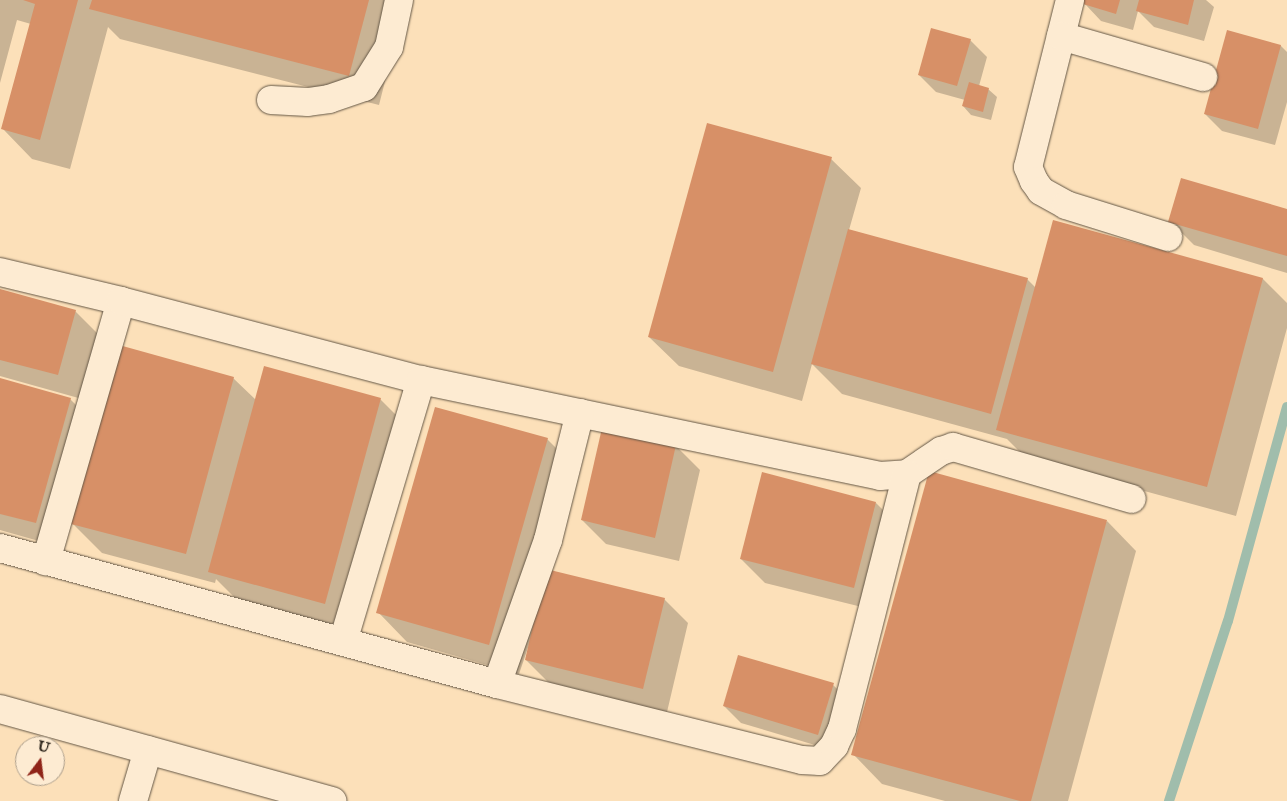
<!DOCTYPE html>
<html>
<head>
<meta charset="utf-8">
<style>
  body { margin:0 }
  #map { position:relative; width:1287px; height:801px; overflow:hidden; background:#fce0b9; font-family:"IM FELL English",serif }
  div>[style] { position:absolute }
  .shadow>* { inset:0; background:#0003 }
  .stream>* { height:10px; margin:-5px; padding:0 5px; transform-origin:5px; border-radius:5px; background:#a0bdac }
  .building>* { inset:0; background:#d79067 }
  .roads { filter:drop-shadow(0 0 1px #645746) drop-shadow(0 0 1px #645746) }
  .minor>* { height:28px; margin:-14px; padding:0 14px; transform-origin:14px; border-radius:14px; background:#fdebd2 }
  span { translate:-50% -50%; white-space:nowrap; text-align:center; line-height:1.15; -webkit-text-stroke:4.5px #fdebd2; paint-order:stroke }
  .north { position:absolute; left:15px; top:736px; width:50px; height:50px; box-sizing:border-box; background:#fdebd2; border:1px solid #ab9d8a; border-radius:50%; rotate:15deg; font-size:14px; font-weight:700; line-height:20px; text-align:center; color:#31291f }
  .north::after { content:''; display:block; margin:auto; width:18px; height:22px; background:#8f2418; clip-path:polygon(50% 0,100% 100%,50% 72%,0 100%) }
</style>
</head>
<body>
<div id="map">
  <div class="shadow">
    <div style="clip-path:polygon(0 0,402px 0,405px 3px,379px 105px,120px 39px,108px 27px,70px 169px,32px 159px,3px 129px,31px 24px,17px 20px,0 83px)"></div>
    <div style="clip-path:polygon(1086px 0,1206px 0,1214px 7px,1204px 41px,1154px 27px,1138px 11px,1133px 30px,1101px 21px,1085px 4px)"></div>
    <div style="clip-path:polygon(1228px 31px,1281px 46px,1287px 52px,1287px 102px,1275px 145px,1222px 131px,1205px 114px)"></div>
    <div style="clip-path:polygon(970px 40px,987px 57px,979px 86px,988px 89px,997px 97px,991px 120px,971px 115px,963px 106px,965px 100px,936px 92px,919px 75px)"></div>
    <div style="clip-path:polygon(831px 159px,861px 188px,849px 230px,1027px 279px,1036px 288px,1263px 279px,1287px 303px,1287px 328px,1236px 516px,1027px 459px,1007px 439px,842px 394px,812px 364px,802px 401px,679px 366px,649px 337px)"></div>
    <div style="clip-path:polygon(1287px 210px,1287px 273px,1194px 245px,1170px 221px)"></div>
    <div style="clip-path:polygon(0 290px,75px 311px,99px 335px,82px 399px,0 376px)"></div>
    <div style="clip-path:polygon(233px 378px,256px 400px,380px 399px,410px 429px,355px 633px,239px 602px,216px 579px,215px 583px,102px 553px,72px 523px)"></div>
    <div style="clip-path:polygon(0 379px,70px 399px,94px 423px,60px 547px,0 530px)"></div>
    <div style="clip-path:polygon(547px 439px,577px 469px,548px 571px,664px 599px,688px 623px,667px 712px,550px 684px,526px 660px,531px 639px,519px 674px,407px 642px,378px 612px)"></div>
    <div style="clip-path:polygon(676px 446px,700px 470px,679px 561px,606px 544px,582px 520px)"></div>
    <div style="clip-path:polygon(876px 503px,900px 527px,878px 611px,765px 583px,741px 559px)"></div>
    <div style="clip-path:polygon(1107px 521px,1136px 551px,1068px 801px,945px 801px,882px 784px,853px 754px)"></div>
    <div style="clip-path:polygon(833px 685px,850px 701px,835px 751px,741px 723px,724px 706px)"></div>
  </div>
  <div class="stream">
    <div style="left:1169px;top:801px;width:189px;rotate:-71.9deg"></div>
    <div style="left:1228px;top:621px;width:222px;rotate:-74.6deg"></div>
  </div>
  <div class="building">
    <div style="clip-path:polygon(23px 0,78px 0,40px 140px,1px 129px,35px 4px)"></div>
    <div style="clip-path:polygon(92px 0,369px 0,349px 76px,89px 9px)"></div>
    <div style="clip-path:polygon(1084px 0,1120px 0,1116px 14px,1083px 4px)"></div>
    <div style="clip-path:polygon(1139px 0,1194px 0,1188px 25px,1136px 11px)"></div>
    <div style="clip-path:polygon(931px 28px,971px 39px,957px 86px,918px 75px)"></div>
    <div style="clip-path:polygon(1227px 30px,1281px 45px,1258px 129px,1204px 114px)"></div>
    <div style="clip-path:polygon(969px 82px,989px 88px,983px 112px,962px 106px)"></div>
    <div style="clip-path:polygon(707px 123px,832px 157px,773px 372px,648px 337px)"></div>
    <div style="clip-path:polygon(1181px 178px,1287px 209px,1287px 256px,1168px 222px)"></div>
    <div style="clip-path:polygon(1053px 220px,1263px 278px,1207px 487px,996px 430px)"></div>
    <div style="clip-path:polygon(848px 229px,1028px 278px,991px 414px,811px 364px)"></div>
    <div style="clip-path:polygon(0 289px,76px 310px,58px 375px,0 360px)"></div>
    <div style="clip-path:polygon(119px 345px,234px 377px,186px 554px,71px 524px)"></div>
    <div style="clip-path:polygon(264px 366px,381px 398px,325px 604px,208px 572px)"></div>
    <div style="clip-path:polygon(0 378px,71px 398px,36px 523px,0 514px)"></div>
    <div style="clip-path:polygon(435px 407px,548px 438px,489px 645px,376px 613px)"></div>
    <div style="clip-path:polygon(602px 428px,676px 445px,655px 538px,581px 520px)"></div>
    <div style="clip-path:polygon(929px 471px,1107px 520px,1031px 801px,1020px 801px,851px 755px)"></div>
    <div style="clip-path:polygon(762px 472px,876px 502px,854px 588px,740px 559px)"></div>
    <div style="clip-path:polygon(546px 569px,665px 598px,643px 689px,525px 660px)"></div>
    <div style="clip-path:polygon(738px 655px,834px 683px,818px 735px,723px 706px)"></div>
  </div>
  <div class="roads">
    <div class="minor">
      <div style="left:1070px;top:0;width:172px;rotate:104.1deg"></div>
      <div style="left:1028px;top:167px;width:15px;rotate:67deg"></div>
      <div style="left:1034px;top:181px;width:12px;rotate:55deg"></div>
      <div style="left:1041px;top:191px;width:29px;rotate:29deg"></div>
      <div style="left:1066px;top:205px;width:107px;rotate:17.4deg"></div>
      <div style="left:1061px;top:36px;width:148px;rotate:16.1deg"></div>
      <div style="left:271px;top:100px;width:37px;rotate:3deg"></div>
      <div style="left:308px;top:102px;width:21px;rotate:-8deg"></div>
      <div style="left:329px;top:99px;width:37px;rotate:-19deg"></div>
      <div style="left:364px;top:87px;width:47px;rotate:-58deg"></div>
      <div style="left:389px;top:47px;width:48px;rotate:-78deg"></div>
      <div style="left:0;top:272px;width:124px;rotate:13.5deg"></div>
      <div style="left:121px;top:301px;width:271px;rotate:106.1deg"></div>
      <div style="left:121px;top:301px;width:310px;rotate:14.8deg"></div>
      <div style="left:421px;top:380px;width:273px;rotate:106.6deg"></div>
      <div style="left:421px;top:380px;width:469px;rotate:11.8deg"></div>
      <div style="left:880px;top:476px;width:27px;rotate:-4deg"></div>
      <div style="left:907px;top:474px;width:41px;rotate:-34.1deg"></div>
      <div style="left:941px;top:451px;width:13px;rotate:-18deg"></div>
      <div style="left:953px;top:447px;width:186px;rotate:16.2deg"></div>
      <div style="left:0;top:548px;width:515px;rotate:15.3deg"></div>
      <div style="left:497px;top:684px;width:314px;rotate:14deg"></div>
      <div style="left:802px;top:760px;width:18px;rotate:3deg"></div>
      <div style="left:820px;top:761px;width:21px;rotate:-47deg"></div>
      <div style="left:834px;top:746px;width:19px;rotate:-65deg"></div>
      <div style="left:842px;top:729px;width:263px;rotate:-75.7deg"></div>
      <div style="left:497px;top:684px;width:153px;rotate:-70.5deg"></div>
      <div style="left:548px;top:540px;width:131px;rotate:-75.9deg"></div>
      <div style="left:0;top:709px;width:345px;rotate:15.5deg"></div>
      <div style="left:133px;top:801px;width:53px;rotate:-73.6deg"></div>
    </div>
  </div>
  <div class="north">U</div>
</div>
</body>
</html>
